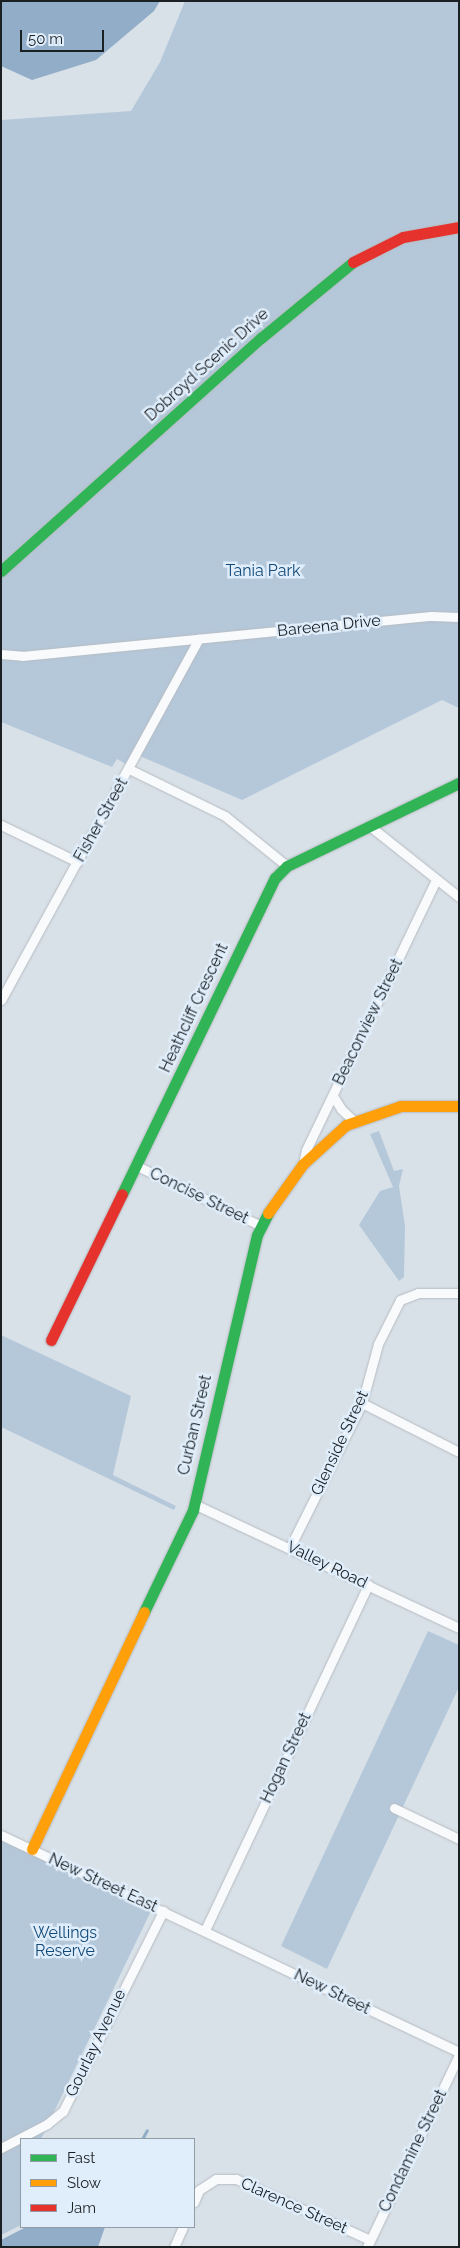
<!DOCTYPE html>
<html>
<head>
<meta charset="utf-8">
<style>
  body { margin:0 }
  #map { position:relative; width:460px; height:2248px; overflow:hidden; background:#d9e1e8; font-family:Raleway,sans-serif }
  div>[style] { position:absolute }
  .green>* { inset:0; background:#b5c8da }
  .water>* { inset:0; background:#92adc8 }
  .stream>* { height:3px; margin:-1.5px; padding:0 1.5px; transform-origin:1.5px; border-radius:1.5px; background:#92adc8 }
  .roads { filter:drop-shadow(0 0 1px #b6bcc2) drop-shadow(0 0 1px #b6bcc2) }
  .street>* { height:9px; margin:-4.5px; padding:0 4.5px; transform-origin:4.5px; border-radius:4.5px; background:#f9fafc }
  .fast>* { height:11px; margin:-5.5px; padding:0 5.5px; transform-origin:5.5px; border-radius:5.5px; background:#30b455 }
  .slow>* { height:11px; margin:-5.5px; padding:0 5.5px; transform-origin:5.5px; border-radius:5.5px; background:#ff9f0a }
  .jam>* { height:11px; margin:-5.5px; padding:0 5.5px; transform-origin:5.5px; border-radius:5.5px; background:#e5322d }
  span { translate:-50% -50%; white-space:nowrap; text-align:center; line-height:1.15; -webkit-text-stroke:5px #e0eefb; paint-order:stroke }
  .street-label { font-size:16px; color:#1b2025 }
  .park-label { font-size:16px; color:#114978 }
  .frame { position:absolute; inset:0; border:2px solid #1b2025; pointer-events:none }
  .legend { position:absolute; left:20px; top:2138px; width:175px; height:90px; box-sizing:border-box; background:#e0eefb; border:1px solid #919ca5; margin:0; padding:6px 9px; list-style:none; font-size:15px; color:#1b2025 }
  .legend li { display:flex; align-items:center; gap:10px; height:25px }
  .legend b { width:25px; border:1px solid #919ca5 }
  .scale { position:absolute; left:20px; top:30px; width:84px; height:22px; box-sizing:border-box; border:2px solid #1b2025; border-top:0; padding-left:6px; font-size:15px; line-height:18px; white-space:nowrap; color:#1b2025; -webkit-text-stroke:4px #e0eefb; paint-order:stroke }
</style>
</head>
<body>
<div id="map">
  <div class="green">
    <div style="clip-path:polygon(185px 1px,459px 1px,459px 708px,442px 700px,242px 800px,133px 753px,126px 764px,117px 759px,112px 767px,1px 722px,1px 120px,131px 111px,160px 62px)"></div>
    <div style="clip-path:polygon(379px 1131px,394px 1171px,403px 1169px,399px 1186px,405px 1226px,404px 1277px,399px 1281px,359px 1225px,380px 1191px,393px 1187px,370px 1134px)"></div>
    <div style="clip-path:polygon(1px 1335px,131px 1396px,113px 1475px,176px 1506px,174px 1510px,1px 1427px)"></div>
    <div style="clip-path:polygon(428px 1631px,459px 1645px,459px 1687px,327px 1969px,281px 1946px)"></div>
    <div style="clip-path:polygon(1px 1838px,151px 1911px,41px 2139px,21px 2139px,21px 2225px,1px 2235px)"></div>
  </div>
  <div class="water">
    <div style="clip-path:polygon(1px 1px,160px 1px,154px 11px,96px 60px,32px 80px,1px 66px)"></div>
    <div style="clip-path:polygon(26px 2227px,105px 2227px,98px 2247px,1px 2247px,1px 2240px)"></div>
  </div>
  <div class="stream">
    <div style="left:142px;top:2139px;width:10px;rotate:-61deg"></div>
  </div>
  <div class="roads">
    <div class="street">
      <div style="left:1px;top:654px;width:21px;rotate:5deg"></div>
      <div style="left:22px;top:656px;width:411px;rotate:-5.6deg"></div>
      <div style="left:431px;top:616px;width:28px;rotate:2deg"></div>
      <div style="left:129px;top:769px;width:107px;rotate:26.1deg"></div>
      <div style="left:225px;top:816px;width:80px;rotate:38.9deg"></div>
      <div style="left:1px;top:825px;width:85px;rotate:25.7deg"></div>
      <div style="left:371px;top:827px;width:112px;rotate:38.5deg"></div>
      <div style="left:1px;top:1000px;width:412px;rotate:-61.3deg"></div>
      <div style="left:333px;top:1096px;width:15px;rotate:58deg"></div>
      <div style="left:341px;top:1109px;width:18px;rotate:43deg"></div>
      <div style="left:303px;top:1164px;width:14px;rotate:-78deg"></div>
      <div style="left:306px;top:1150px;width:300px;rotate:-64.3deg"></div>
      <div style="left:137px;top:1166px;width:138px;rotate:25.8deg"></div>
      <div style="left:362px;top:1403px;width:109px;rotate:26.8deg"></div>
      <div style="left:194px;top:1504px;width:293px;rotate:25.1deg"></div>
      <div style="left:290px;top:1547px;width:161px;rotate:-63.4deg"></div>
      <div style="left:362px;top:1403px;width:61px;rotate:-74.8deg"></div>
      <div style="left:378px;top:1344px;width:49px;rotate:-63.4deg"></div>
      <div style="left:400px;top:1300px;width:19px;rotate:-21deg"></div>
      <div style="left:418px;top:1293px;width:41px"></div>
      <div style="left:394px;top:1808px;width:72px;rotate:25.5deg"></div>
      <div style="left:1px;top:1835px;width:507px;rotate:25.35deg"></div>
      <div style="left:205px;top:1930px;width:382px;rotate:-64.7deg"></div>
      <div style="left:1px;top:2148px;width:52px;rotate:-27.6deg"></div>
      <div style="left:47px;top:2124px;width:21px;rotate:-39deg"></div>
      <div style="left:63px;top:2111px;width:224px;rotate:-63.4deg"></div>
      <div style="left:194px;top:2202px;width:13px;rotate:-67deg"></div>
      <div style="left:199px;top:2190px;width:20px;rotate:-33deg"></div>
      <div style="left:216px;top:2179px;width:20px"></div>
      <div style="left:236px;top:2179px;width:147px;rotate:24.5deg"></div>
      <div style="left:174px;top:2247px;width:22px;rotate:-66deg"></div>
      <div style="left:367px;top:2247px;width:213px;rotate:-64.4deg"></div>
    </div>
    <div class="fast">
      <div style="left:1px;top:571px;width:349px;rotate:-41.9deg"></div>
      <div style="left:261px;top:338px;width:119px;rotate:-39.6deg"></div>
      <div style="left:122px;top:1194px;width:351px;rotate:-64.2deg"></div>
      <div style="left:275px;top:878px;width:17px;rotate:-45deg"></div>
      <div style="left:287px;top:866px;width:191px;rotate:-25.8deg"></div>
      <div style="left:144px;top:1612px;width:113px;rotate:-64.3deg"></div>
      <div style="left:193px;top:1510px;width:282px;rotate:-76.9deg"></div>
      <div style="left:257px;top:1235px;width:25px;rotate:-63deg"></div>
    </div>
    <div class="slow">
      <div style="left:268px;top:1213px;width:60px;rotate:-54.5deg"></div>
      <div style="left:303px;top:1164px;width:58px;rotate:-42.2deg"></div>
      <div style="left:346px;top:1125px;width:58px;rotate:-19.1deg"></div>
      <div style="left:401px;top:1106px;width:58px"></div>
      <div style="left:32px;top:1849px;width:262px;rotate:-64.7deg"></div>
    </div>
    <div class="jam">
      <div style="left:353px;top:262px;width:56px;rotate:-26.6deg"></div>
      <div style="left:403px;top:237px;width:57px;rotate:-10.1deg"></div>
      <div style="left:51px;top:1340px;width:162px;rotate:-64.1deg"></div>
    </div>
  </div>
  <div class="street-label">
    <span style="left:207px;top:365px;rotate:-42deg">Dobroyd Scenic Drive</span>
    <span style="left:329px;top:626px;rotate:-6deg">Bareena Drive</span>
    <span style="left:101px;top:820px;rotate:-61deg">Fisher Street</span>
    <span style="left:194px;top:1008px;rotate:-65deg">Heathcliff Crescent</span>
    <span style="left:368px;top:1022px;rotate:-64deg">Beaconview Street</span>
    <span style="left:199px;top:1196px;rotate:26deg">Concise Street</span>
    <span style="left:195px;top:1425px;rotate:-77deg">Curban Street</span>
    <span style="left:340px;top:1443px;rotate:-65deg">Glenside Street</span>
    <span style="left:327px;top:1565px;rotate:26deg">Valley Road</span>
    <span style="left:286px;top:1758px;rotate:-65deg">Hogan Street</span>
    <span style="left:103px;top:1883px;rotate:25deg">New Street East</span>
    <span style="left:332px;top:1992px;rotate:26deg">New Street</span>
    <span style="left:96px;top:2043px;rotate:-64deg">Gourlay Avenue</span>
    <span style="left:413px;top:2151px;rotate:-64deg">Condamine Street</span>
    <span style="left:294px;top:2206px;rotate:24deg">Clarence Street</span>
  </div>
  <div class="park-label">
    <span style="left:263px;top:571px">Tania Park</span>
    <span style="left:65px;top:1942px">Wellings<br>Reserve</span>
  </div>
  <div class="frame"></div>
  <ul class="legend">
  <li><b style="height:6px;background:#30b455"></b>Fast</li>
  <li><b style="height:6px;background:#ff9f0a"></b>Slow</li>
  <li><b style="height:6px;background:#e5322d"></b>Jam</li>
  </ul>
  <div class="scale">50 m</div>
</div>
</body>
</html>
